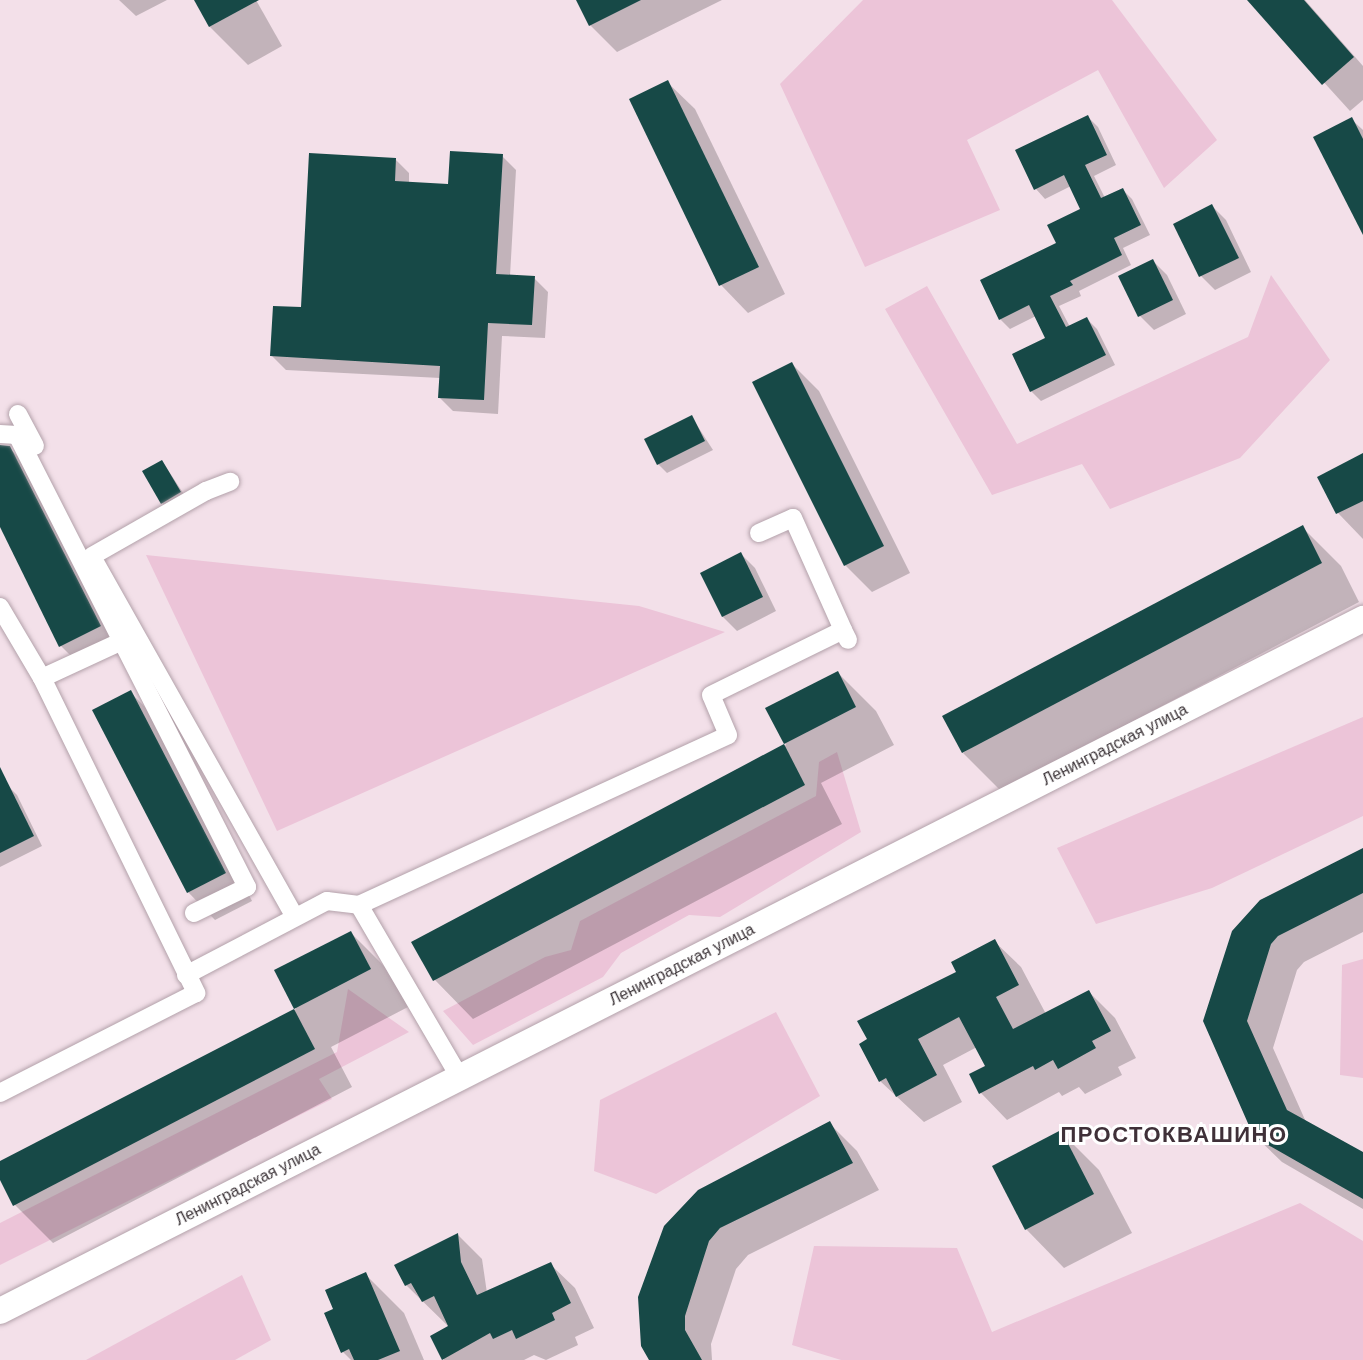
<!DOCTYPE html>
<html>
<head>
<meta charset="utf-8">
<style>
  body { margin:0 }
  #map { position:relative; width:1363px; height:1360px; overflow:hidden; background:#f3e0e9; font-family:Helvetica,sans-serif }
  div>[style] { position:absolute }
  .green>* { inset:0; background:#ecc4d8 }
  .shadow>* { inset:0; background:#0003 }
  .building>* { inset:0; background:#174947 }
  .roads { filter:drop-shadow(0 0 2px #b3a1aa) drop-shadow(0 0 2px #b3a1aa) }
  .street>* { height:18px; margin:-9px; padding:0 9px; transform-origin:9px; border-radius:9px; background:#fff }
  .secondary>* { height:26px; margin:-13px; padding:0 13px; transform-origin:13px; border-radius:13px; background:#fff }
  span { translate:-50% -50%; white-space:nowrap; text-align:center; line-height:1.15; -webkit-text-stroke:6px #fff; paint-order:stroke }
  .street-label { font-size:16px; color:#3b3337 }
  .district-label { font-size:22px; color:#3f3038; font-weight:700; letter-spacing:1.5px }
</style>
</head>
<body>
<div id="map">
  <div class="green">
    <div style="clip-path:polygon(863px 0,1112px 0,1217px 140px,1164px 188px,1098px 70px,967px 140px,1000px 210px,865px 267px,780px 84px)"></div>
    <div style="clip-path:polygon(1271px 275px,1330px 360px,1240px 458px,1110px 509px,1082px 464px,992px 495px,885px 309px,927px 286px,1017px 444px,1248px 337px)"></div>
    <div style="clip-path:polygon(146px 555px,639px 606px,725px 632px,277px 831px)"></div>
    <div style="clip-path:polygon(1363px 717px,1363px 816px,1212px 888px,1096px 924px,1057px 848px)"></div>
    <div style="clip-path:polygon(837px 752px,861px 832px,720px 917px,689px 915px,621px 953px,603px 977px,473px 1045px,443px 1011px,545px 957px,571px 950px,580px 921px,816px 796px,819px 762px)"></div>
    <div style="clip-path:polygon(1363px 959px,1363px 1078px,1340px 1075px,1342px 965px)"></div>
    <div style="clip-path:polygon(348px 989px,409px 1032px,319px 1079px,332px 1099px,0 1265px,0 1223px,337px 1052px)"></div>
    <div style="clip-path:polygon(776px 1012px,820px 1096px,656px 1194px,594px 1171px,600px 1100px)"></div>
    <div style="clip-path:polygon(1300px 1203px,1363px 1241px,1363px 1360px,841px 1360px,792px 1345px,814px 1246px,957px 1248px,992px 1332px)"></div>
    <div style="clip-path:polygon(242px 1275px,271px 1340px,235px 1360px,86px 1360px)"></div>
  </div>
  <div class="shadow">
    <div style="clip-path:polygon(119px 0,167px 0,136px 16px)"></div>
    <div style="clip-path:polygon(195px 0,256px 0,282px 46px,248px 65px,210px 27px)"></div>
    <div style="clip-path:polygon(577px 0,722px 0,617px 52px,590px 25px)"></div>
    <div style="clip-path:polygon(1249px 0,1305px 0,1363px 66px,1363px 100px,1350px 111px)"></div>
    <div style="clip-path:polygon(667px 82px,695px 109px,785px 294px,748px 313px,721px 285px)"></div>
    <div style="clip-path:polygon(1088px 117px,1098px 127px,1116px 165px,1094px 176px,1105px 198px,1122px 189px,1132px 199px,1150px 235px,1123px 248px,1131px 265px,1079px 291px,1081px 296px,1059px 306px,1070px 327px,1087px 319px,1097px 329px,1115px 365px,1041px 401px,1031px 391px,1047px 339px,1036px 316px,1010px 329px,1000px 319px,1082px 210px,1071px 186px,1045px 199px,1036px 189px)"></div>
    <div style="clip-path:polygon(1351px 119px,1363px 130px,1363px 232px)"></div>
    <div style="clip-path:polygon(502px 156px,516px 170px,510px 276px,534px 278px,548px 292px,545px 338px,502px 336px,498px 414px,453px 411px,439px 397px,440px 378px,286px 370px,272px 356px,395px 159px,409px 173px,409px 183px,449px 185px)"></div>
    <div style="clip-path:polygon(1212px 206px,1226px 220px,1251px 272px,1215px 290px,1201px 276px,1175px 224px)"></div>
    <div style="clip-path:polygon(1153px 261px,1167px 275px,1186px 314px,1154px 330px,1140px 316px)"></div>
    <div style="clip-path:polygon(792px 364px,819px 391px,910px 573px,872px 592px,845px 565px)"></div>
    <div style="clip-path:polygon(691px 416px,713px 450px,667px 473px,658px 464px)"></div>
    <div style="clip-path:polygon(9px 448px,28px 466px,118px 645px,79px 664px,61px 646px,0 523px,0 450px)"></div>
    <div style="clip-path:polygon(1363px 455px,1363px 539px,1338px 513px,1319px 478px)"></div>
    <div style="clip-path:polygon(162px 461px,189px 502px,171px 512px,162px 503px)"></div>
    <div style="clip-path:polygon(1302px 527px,1341px 566px,1359px 602px,1001px 791px,963px 753px)"></div>
    <div style="clip-path:polygon(741px 554px,755px 568px,776px 611px,737px 631px,723px 617px,702px 574px)"></div>
    <div style="clip-path:polygon(837px 672px,876px 711px,894px 745px,821px 783px,842px 824px,473px 1019px,435px 980px,413px 943px,786px 745px,767px 709px)"></div>
    <div style="clip-path:polygon(130px 692px,158px 720px,252px 901px,215px 920px,188px 892px)"></div>
    <div style="clip-path:polygon(8px 786px,17px 795px,42px 846px,0 867px,0 790px)"></div>
    <div style="clip-path:polygon(1363px 850px,1363px 932px,1304px 962px,1297px 970px,1273px 1048px,1306px 1122px,1363px 1154px,1363px 1209px,1282px 1162px,1255px 1136px,1233px 931px)"></div>
    <div style="clip-path:polygon(351px 933px,389px 971px,408px 1007px,331px 1047px,352px 1087px,53px 1243px,15px 1205px,0 1177px,0 1163px,296px 1009px,276px 971px)"></div>
    <div style="clip-path:polygon(994px 941px,1021px 967px,1046px 1014px,1089px 992px,1115px 1018px,1136px 1058px,1118px 1067px,1122px 1075px,1085px 1094px,1079px 1087px,1062px 1096px,1059px 1092px,1007px 1120px,981px 1093px,971px 1075px,987px 1067px,977px 1047px,943px 1065px,962px 1102px,924px 1122px,880px 1081px,958px 972px)"></div>
    <div style="clip-path:polygon(829px 1123px,857px 1151px,879px 1190px,748px 1255px,736px 1269px,711px 1344px,712px 1360px,650px 1360px,640px 1297px)"></div>
    <div style="clip-path:polygon(1061px 1132px,1099px 1170px,1132px 1233px,1064px 1268px,1026px 1229px)"></div>
    <div style="clip-path:polygon(458px 1235px,482px 1259px,487px 1293px,550px 1264px,575px 1288px,594px 1328px,575px 1337px,578px 1345px,546px 1360px,534px 1355px,524px 1360px,444px 1360px,432px 1337px,449px 1327px,406px 1285px)"></div>
    <div style="clip-path:polygon(365px 1274px,404px 1313px,424px 1360px,351px 1360px,343px 1352px,335px 1310px)"></div>
  </div>
  <div class="building">
    <div style="clip-path:polygon(194px 0,259px 0,209px 27px)"></div>
    <div style="clip-path:polygon(576px 0,641px 0,589px 26px)"></div>
    <div style="clip-path:polygon(1247px 0,1304px 0,1354px 57px,1322px 85px)"></div>
    <div style="clip-path:polygon(668px 80px,759px 267px,719px 286px,629px 99px)"></div>
    <div style="clip-path:polygon(1088px 115px,1107px 155px,1085px 165px,1101px 198px,1123px 188px,1141px 225px,1114px 238px,1122px 255px,1070px 281px,1073px 285px,1050px 296px,1066px 327px,1087px 317px,1106px 355px,1030px 392px,1012px 354px,1045px 338px,1029px 305px,999px 320px,980px 280px,1056px 243px,1047px 225px,1080px 209px,1064px 175px,1034px 190px,1015px 150px)"></div>
    <div style="clip-path:polygon(1352px 117px,1363px 139px,1363px 235px,1313px 137px)"></div>
    <div style="clip-path:polygon(450px 151px,503px 154px,496px 274px,535px 276px,532px 325px,488px 323px,484px 400px,438px 398px,440px 366px,270px 356px,273px 306px,301px 307px,309px 153px,396px 158px,395px 181px,448px 184px)"></div>
    <div style="clip-path:polygon(1212px 204px,1239px 258px,1199px 277px,1173px 224px)"></div>
    <div style="clip-path:polygon(1153px 259px,1173px 300px,1138px 317px,1118px 276px)"></div>
    <div style="clip-path:polygon(792px 362px,884px 546px,844px 566px,752px 382px)"></div>
    <div style="clip-path:polygon(692px 415px,705px 441px,657px 465px,644px 439px)"></div>
    <div style="clip-path:polygon(0 445px,10px 446px,101px 626px,59px 647px,0 527px)"></div>
    <div style="clip-path:polygon(1363px 453px,1363px 501px,1336px 514px,1317px 477px)"></div>
    <div style="clip-path:polygon(162px 460px,181px 492px,161px 504px,142px 471px)"></div>
    <div style="clip-path:polygon(1303px 525px,1322px 563px,962px 753px,942px 716px)"></div>
    <div style="clip-path:polygon(741px 552px,763px 597px,722px 617px,700px 573px)"></div>
    <div style="clip-path:polygon(838px 671px,856px 707px,784px 744px,765px 708px)"></div>
    <div style="clip-path:polygon(131px 690px,226px 873px,187px 893px,92px 710px)"></div>
    <div style="clip-path:polygon(784px 744px,805px 785px,433px 981px,411px 942px)"></div>
    <div style="clip-path:polygon(0 767px,34px 836px,0 853px)"></div>
    <div style="clip-path:polygon(1363px 848px,1363px 893px,1278px 936px,1271px 944px,1247px 1021px,1287px 1110px,1363px 1152px,1363px 1199px,1254px 1137px,1203px 1021px,1232px 931px,1260px 900px)"></div>
    <div style="clip-path:polygon(351px 931px,371px 969px,294px 1009px,274px 970px)"></div>
    <div style="clip-path:polygon(995px 939px,1019px 985px,996px 997px,1013px 1029px,1089px 990px,1111px 1031px,1092px 1041px,1096px 1048px,1058px 1069px,1053px 1060px,1035px 1070px,1033px 1066px,979px 1094px,969px 1074px,985px 1066px,959px 1017px,918px 1039px,937px 1075px,896px 1097px,886px 1078px,879px 1082px,859px 1044px,867px 1039px,857px 1021px,956px 972px,951px 962px)"></div>
    <div style="clip-path:polygon(294px 1009px,315px 1049px,13px 1206px,0 1180px,0 1161px)"></div>
    <div style="clip-path:polygon(830px 1121px,853px 1163px,720px 1228px,709px 1241px,685px 1316px,685px 1330px,702px 1360px,649px 1360px,641px 1346px,638px 1297px,664px 1226px,698px 1190px)"></div>
    <div style="clip-path:polygon(1061px 1130px,1094px 1194px,1025px 1230px,992px 1166px)"></div>
    <div style="clip-path:polygon(458px 1233px,461px 1262px,477px 1295px,551px 1262px,571px 1303px,552px 1313px,555px 1320px,516px 1339px,512px 1330px,493px 1339px,490px 1333px,442px 1360px,430px 1336px,448px 1326px,434px 1296px,422px 1302px,411px 1283px,405px 1286px,394px 1265px)"></div>
    <div style="clip-path:polygon(366px 1272px,400px 1351px,378px 1360px,354px 1360px,349px 1349px,341px 1353px,324px 1313px,333px 1309px,325px 1290px)"></div>
  </div>
  <div class="roads">
    <div class="street">
      <div style="left:18px;top:414px;width:36px;rotate:62deg"></div>
      <div style="left:0;top:434px;width:17px;rotate:3deg"></div>
      <div style="left:17px;top:435px;width:507px;rotate:63.03deg"></div>
      <div style="left:247px;top:887px;width:59px;rotate:153.9deg"></div>
      <div style="left:759px;top:533px;width:37px;rotate:-24deg"></div>
      <div style="left:793px;top:518px;width:123px;rotate:65.9deg"></div>
      <div style="left:92px;top:556px;width:131px;rotate:-29.7deg"></div>
      <div style="left:206px;top:491px;width:26px;rotate:-21deg"></div>
      <div style="left:96px;top:564px;width:403px;rotate:60.6deg"></div>
      <div style="left:0;top:607px;width:82px;rotate:59.4deg"></div>
      <div style="left:42px;top:678px;width:351px;rotate:63.9deg"></div>
      <div style="left:196px;top:993px;width:220px;rotate:153deg"></div>
      <div style="left:42px;top:678px;width:100px;rotate:-24.8deg"></div>
      <div style="left:359px;top:905px;width:406px;rotate:-24.7deg"></div>
      <div style="left:728px;top:735px;width:43px;rotate:-113deg"></div>
      <div style="left:711px;top:695px;width:147px;rotate:-26.2deg"></div>
      <div style="left:843px;top:630px;width:11px;rotate:63deg"></div>
      <div style="left:186px;top:975px;width:159px;rotate:-27.7deg"></div>
      <div style="left:327px;top:901px;width:32px;rotate:7deg"></div>
      <div style="left:359px;top:905px;width:200px;rotate:59.7deg"></div>
    </div>
    <div class="secondary">
      <div style="left:0;top:1311px;width:1529px;rotate:-26.92deg"></div>
    </div>
  </div>
  <div class="street-label">
    <span style="left:1115px;top:745px;rotate:-27deg">Ленинградская улица</span>
    <span style="left:682px;top:965px;rotate:-27deg">Ленинградская улица</span>
    <span style="left:248px;top:1185px;rotate:-27deg">Ленинградская улица</span>
  </div>
  <div class="district-label">
    <span style="left:1174px;top:1135px">ПРОСТОКВАШИНО</span>
  </div>
</div>
</body>
</html>
